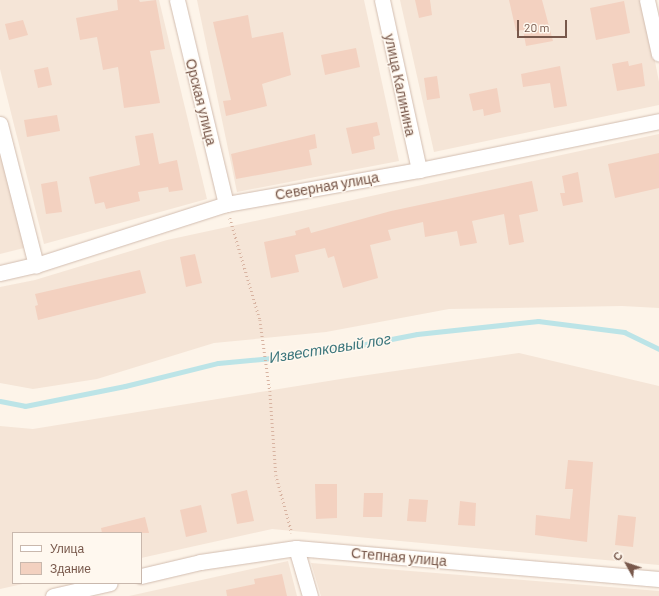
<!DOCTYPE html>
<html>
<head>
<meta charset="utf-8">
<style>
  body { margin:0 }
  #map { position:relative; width:659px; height:596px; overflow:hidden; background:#fdf4e9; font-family:Barlow,sans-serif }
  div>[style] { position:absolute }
  .residential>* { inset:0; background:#f5e5d7 }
  .stream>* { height:5px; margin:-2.5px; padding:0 2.5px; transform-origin:2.5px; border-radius:2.5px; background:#bce4e7 }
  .building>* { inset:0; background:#f3d1c0 }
  .path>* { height:2.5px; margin-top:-1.25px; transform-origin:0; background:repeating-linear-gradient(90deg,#d8b4a2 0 1px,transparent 0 4px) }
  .roads { filter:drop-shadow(0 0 1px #d2bdb0) drop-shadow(0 0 1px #d2bdb0) }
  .minor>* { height:15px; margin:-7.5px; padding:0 7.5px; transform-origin:7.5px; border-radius:7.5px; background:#fff }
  span { translate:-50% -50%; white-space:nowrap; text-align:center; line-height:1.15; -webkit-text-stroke:3px #fff8ef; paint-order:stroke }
  .street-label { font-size:14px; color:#78584b }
  .water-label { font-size:15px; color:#3e777d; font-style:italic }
  .legend { position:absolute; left:12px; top:532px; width:130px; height:52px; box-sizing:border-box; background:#fff8ef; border:1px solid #c9b8ad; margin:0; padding:5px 7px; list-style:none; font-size:12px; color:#78584b }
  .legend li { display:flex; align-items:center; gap:8px; height:20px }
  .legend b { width:20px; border:1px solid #c9b8ad }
  .north { position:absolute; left:607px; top:544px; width:40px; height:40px; -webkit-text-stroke:3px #fff8ef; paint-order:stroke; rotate:310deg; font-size:11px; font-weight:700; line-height:16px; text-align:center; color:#78584b }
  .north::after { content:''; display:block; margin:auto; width:14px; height:18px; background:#78584b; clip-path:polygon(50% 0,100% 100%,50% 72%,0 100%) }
  .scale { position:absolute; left:517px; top:20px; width:50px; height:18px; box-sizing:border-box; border:2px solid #78584b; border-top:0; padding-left:5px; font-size:12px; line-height:14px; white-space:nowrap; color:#78584b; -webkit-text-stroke:3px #fff8ef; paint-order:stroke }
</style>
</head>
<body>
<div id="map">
  <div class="residential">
    <div style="clip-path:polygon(0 0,159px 0,207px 199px,44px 244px,0 69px)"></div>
    <div style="clip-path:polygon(197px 0,364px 0,399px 161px,237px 192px)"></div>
    <div style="clip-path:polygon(400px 0,643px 0,659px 82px,659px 105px,434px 152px)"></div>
    <div style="clip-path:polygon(659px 134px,659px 308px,622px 306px,449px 309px,326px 332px,214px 343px,97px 379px,33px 389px,0 383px,0 287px,35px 280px,167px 240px)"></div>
    <div style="clip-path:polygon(0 137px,28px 247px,0 254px)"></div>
    <div style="clip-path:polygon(519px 353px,659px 386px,659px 565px,272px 529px,141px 558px,141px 533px,13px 533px,13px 583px,27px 583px,0 589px,0 426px,33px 429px,347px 378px)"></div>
    <div style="clip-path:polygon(288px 561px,297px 596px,129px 596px)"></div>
    <div style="clip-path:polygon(311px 563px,659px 591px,659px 596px,321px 596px)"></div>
  </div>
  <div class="stream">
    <div style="left:0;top:401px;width:25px;rotate:11deg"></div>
    <div style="left:25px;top:406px;width:102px;rotate:-11.3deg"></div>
    <div style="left:125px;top:386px;width:96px;rotate:-13.9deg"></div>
    <div style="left:218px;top:363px;width:96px;rotate:-5.4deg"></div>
    <div style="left:314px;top:354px;width:105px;rotate:-11deg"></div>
    <div style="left:417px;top:334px;width:122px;rotate:-6.1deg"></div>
    <div style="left:538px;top:321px;width:87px;rotate:7.3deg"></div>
    <div style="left:624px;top:332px;width:39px;rotate:26deg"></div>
  </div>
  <div class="building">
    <div style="clip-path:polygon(117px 0,139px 0,140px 2px,156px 0,165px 49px,150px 51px,160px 103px,124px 108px,118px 67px,103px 70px,97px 37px,80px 40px,76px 18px,118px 10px)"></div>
    <div style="clip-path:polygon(415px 0,430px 0,432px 15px,419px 18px)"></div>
    <div style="clip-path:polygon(509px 0,542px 0,553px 41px,526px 46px,523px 30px,516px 31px)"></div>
    <div style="clip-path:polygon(624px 1px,630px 33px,596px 40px,590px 8px)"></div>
    <div style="clip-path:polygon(248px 15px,252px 38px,283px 32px,291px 75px,262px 84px,267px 106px,226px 116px,223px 101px,231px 100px,213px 22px)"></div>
    <div style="clip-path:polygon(23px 20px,28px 35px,9px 40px,5px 24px)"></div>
    <div style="clip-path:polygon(356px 48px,360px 67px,325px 75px,321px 55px)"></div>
    <div style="clip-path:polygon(628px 61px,629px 66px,642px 63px,645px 86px,617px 91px,612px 64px)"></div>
    <div style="clip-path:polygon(560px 66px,567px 106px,554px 108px,550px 83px,523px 87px,521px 74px)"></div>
    <div style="clip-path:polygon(48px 67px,52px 85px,38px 88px,34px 70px)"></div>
    <div style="clip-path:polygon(437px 76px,440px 98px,427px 100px,424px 78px)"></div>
    <div style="clip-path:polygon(497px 88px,501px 112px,484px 116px,483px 109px,473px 111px,469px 94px)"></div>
    <div style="clip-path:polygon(57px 115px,60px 131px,27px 137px,24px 120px)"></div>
    <div style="clip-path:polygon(377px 122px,380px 135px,373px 137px,375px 149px,352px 154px,346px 128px)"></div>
    <div style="clip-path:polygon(153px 133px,159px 164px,177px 160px,183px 190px,169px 192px,168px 187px,138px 192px,140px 201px,106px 209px,104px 202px,95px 204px,89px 177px,140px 165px,135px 136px)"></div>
    <div style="clip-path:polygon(315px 134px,317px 148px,309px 150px,312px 165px,236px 179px,231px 154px)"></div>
    <div style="clip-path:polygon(659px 153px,659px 188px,615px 198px,608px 164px)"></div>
    <div style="clip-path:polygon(578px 172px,583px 202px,563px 206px,560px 193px,565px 193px,562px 176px)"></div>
    <div style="clip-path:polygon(57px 181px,62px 212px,46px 214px,41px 184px)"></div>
    <div style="clip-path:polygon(532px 181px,538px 211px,519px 215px,524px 242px,509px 245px,504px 214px,472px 221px,477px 243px,460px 246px,457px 231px,425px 237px,423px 222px,388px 230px,391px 240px,370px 245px,378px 278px,343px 288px,334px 256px,328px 258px,325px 248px,295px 255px,299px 272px,271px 278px,264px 242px,296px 235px,295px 231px,309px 227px,311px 233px,391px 211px)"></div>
    <div style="clip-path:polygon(195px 254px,202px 283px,186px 287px,180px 257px)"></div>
    <div style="clip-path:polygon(140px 270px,146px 293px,38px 320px,35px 306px,38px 305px,35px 294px)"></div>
    <div style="clip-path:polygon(568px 460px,593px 462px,587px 542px,535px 535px,536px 515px,570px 519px,573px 489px,565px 489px)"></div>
    <div style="clip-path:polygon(315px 484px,337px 484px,337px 518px,316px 519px)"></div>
    <div style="clip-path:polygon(247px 490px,254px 521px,237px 524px,231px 494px)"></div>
    <div style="clip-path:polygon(364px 493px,383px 493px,382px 517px,363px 517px)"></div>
    <div style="clip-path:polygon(409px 499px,428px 500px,426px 522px,407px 521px)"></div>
    <div style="clip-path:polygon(460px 501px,476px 503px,475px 526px,458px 525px)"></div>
    <div style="clip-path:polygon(201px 505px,207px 532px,186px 537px,180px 510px)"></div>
    <div style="clip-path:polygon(618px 515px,636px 517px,633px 547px,615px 545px)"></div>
    <div style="clip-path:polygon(145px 517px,149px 533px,102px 533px,101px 528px)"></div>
    <div style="clip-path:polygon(282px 574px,287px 596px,227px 596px,226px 590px,255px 584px,254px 579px)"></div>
  </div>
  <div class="path">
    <div style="left:230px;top:218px;width:106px;rotate:73.6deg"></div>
    <div style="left:260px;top:320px;width:72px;rotate:82deg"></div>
    <div style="left:270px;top:391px;width:84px;rotate:85.9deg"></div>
    <div style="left:276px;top:475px;width:60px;rotate:74.6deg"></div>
  </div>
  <div class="roads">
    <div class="minor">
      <div style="left:177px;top:0;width:210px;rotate:76.5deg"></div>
      <div style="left:382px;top:0;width:174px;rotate:77.7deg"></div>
      <div style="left:647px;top:0;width:55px;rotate:77.5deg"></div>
      <div style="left:0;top:124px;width:146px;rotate:75.7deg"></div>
      <div style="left:0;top:273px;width:37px;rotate:-13deg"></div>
      <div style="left:36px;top:265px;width:200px;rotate:-17.8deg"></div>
      <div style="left:226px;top:204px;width:196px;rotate:-10deg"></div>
      <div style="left:419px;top:170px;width:245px;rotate:-11.5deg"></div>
      <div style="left:296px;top:548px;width:50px;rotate:73.7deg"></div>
      <div style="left:141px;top:576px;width:61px;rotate:-13.3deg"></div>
      <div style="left:200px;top:562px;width:97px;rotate:-8.3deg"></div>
      <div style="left:296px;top:548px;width:364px;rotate:4.9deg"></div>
      <div style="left:53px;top:596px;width:58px;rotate:-12.8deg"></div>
    </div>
  </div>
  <div class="street-label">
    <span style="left:400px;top:85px;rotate:78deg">улица Калинина</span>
    <span style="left:201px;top:102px;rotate:76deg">Орская улица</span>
    <span style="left:327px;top:186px;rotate:-10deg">Северная улица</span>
    <span style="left:399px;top:557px;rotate:5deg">Степная улица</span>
  </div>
  <div class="water-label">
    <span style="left:330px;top:348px;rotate:-9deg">Известковый лог</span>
  </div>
  <ul class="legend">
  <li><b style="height:5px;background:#fff"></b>Улица</li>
  <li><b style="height:11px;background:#f3d1c0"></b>Здание</li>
  </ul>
  <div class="north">С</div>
  <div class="scale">20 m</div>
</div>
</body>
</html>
